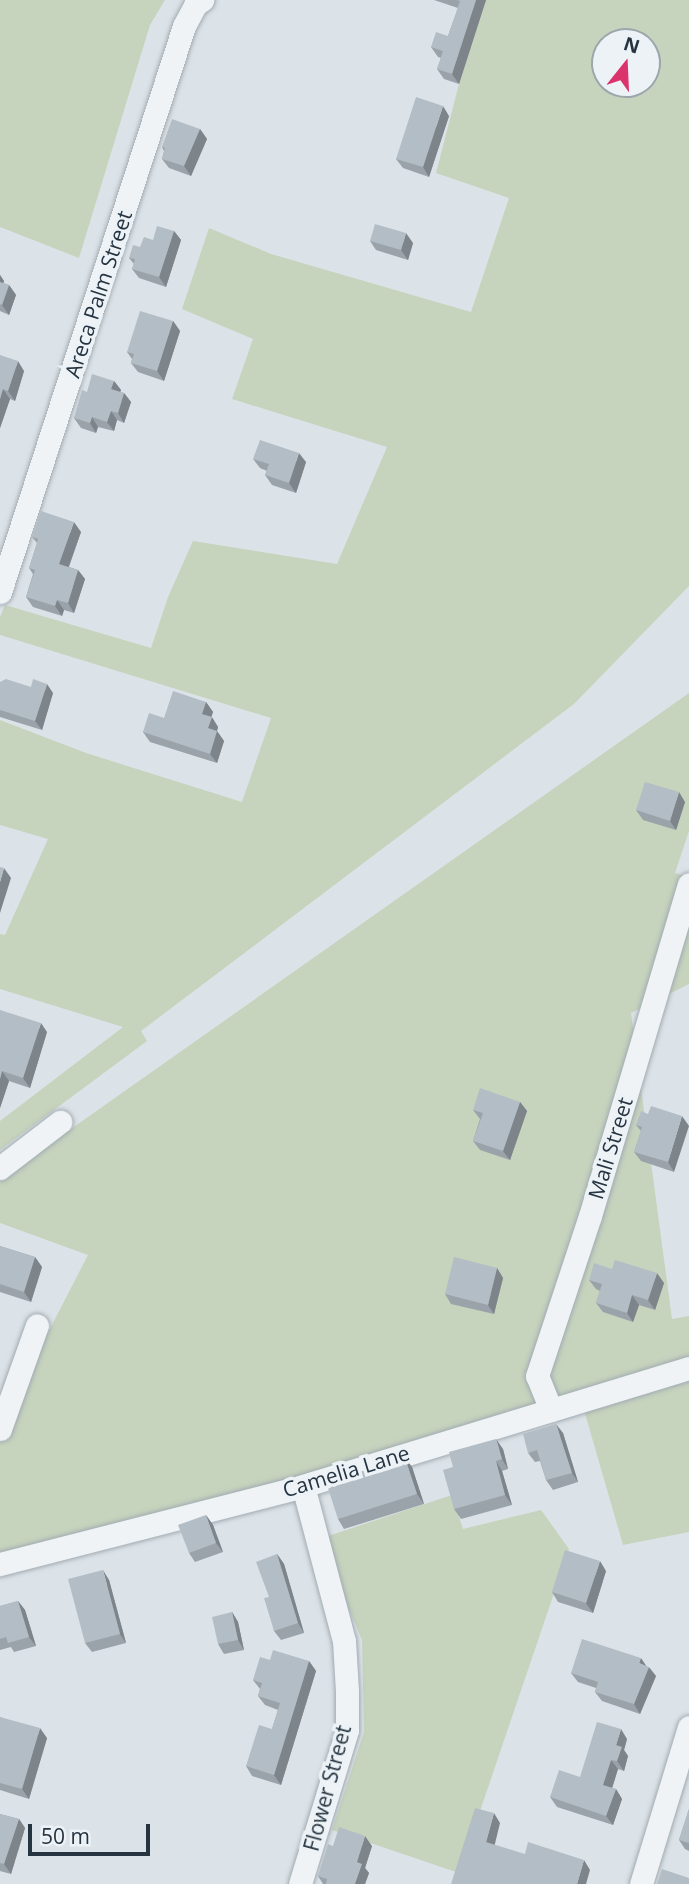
<!DOCTYPE html>
<html>
<head>
<meta charset="utf-8">
<style>
  body { margin:0 }
  #map { position:relative; width:689px; height:1884px; overflow:hidden; background:#dce3e8; font-family:"Open Sans",sans-serif }
  div>[style] { position:absolute }
  .green>* { inset:0; background:#c6d3bd }
  .roads { filter:drop-shadow(0 0 2px #a1abb2) drop-shadow(0 0 2px #a1abb2) }
  .minor>* { height:23px; margin:-11.5px; padding:0 11.5px; transform-origin:11.5px; border-radius:11.5px; background:#eff3f6 }
  .wall>* { inset:0; background:#9aa3a9 }
  .shaded-wall>* { inset:0; background:#7d848a }
  .building>* { inset:0; background:#b3bdc5 }
  span { translate:-50% -50%; white-space:nowrap; text-align:center; line-height:1.15; -webkit-text-stroke:7px #ecf2f6; paint-order:stroke }
  .street-label { font-size:21px; color:#253440 }
  .north { position:absolute; left:591px; top:28px; width:70px; height:70px; box-sizing:border-box; background:#ecf2f6; border:2px solid #9ca6ad; border-radius:50%; rotate:18deg; font-size:19px; font-weight:700; line-height:28px; text-align:center; color:#253440 }
  .north::after { content:''; display:block; margin:auto; width:24px; height:32px; background:#db336b; clip-path:polygon(50% 0,100% 100%,50% 72%,0 100%) }
  .scale { position:absolute; left:28px; top:1824px; width:122px; height:32px; box-sizing:border-box; border:4px solid #253440; border-top:0; padding-left:9px; font-size:21px; line-height:24px; white-space:nowrap; color:#253440; -webkit-text-stroke:5px #ecf2f6; paint-order:stroke }
</style>
</head>
<body>
<div id="map">
  <div class="green">
    <div style="clip-path:polygon(0 0,165px 0,150px 25px,79px 258px,0 227px)"></div>
    <div style="clip-path:polygon(evenodd,486px 0,689px 0,689px 586px,574px 704px,141px 1031px,147px 1041px,0 1150px,0 1121px,123px 1027px,0 989px,0 934px,5px 935px,48px 839px,0 825px,0 720px,86px 753px,242px 802px,271px 718px,0 635px,0 617px,5px 605px,151px 648px,168px 597px,193px 541px,337px 564px,387px 447px,232px 399px,253px 339px,182px 309px,209px 228px,271px 254px,471px 312px,509px 198px,436px 173px,459px 84px,486px 0,605px 42px,647px 42px,647px 84px,605px 84px,605px 42px)"></div>
    <div style="clip-path:polygon(689px 693px,689px 831px,675px 873px,689px 877px,689px 984px,631px 1013px,672px 1319px,689px 1316px,689px 1532px,623px 1545px,584px 1410px,0 1564px,0 1431px,6px 1414px,88px 1255px,0 1223px,0 1179px)"></div>
    <div style="clip-path:polygon(452px 1495px,463px 1529px,541px 1510px,569px 1549px,459px 1873px,332px 1830px,364px 1732px,362px 1640px,319px 1539px)"></div>
  </div>
  <div class="roads">
    <div class="minor">
      <div style="left:0;top:592px;width:595px;rotate:-71.99deg"></div>
      <div style="left:184px;top:26px;width:24px;rotate:-62deg"></div>
      <div style="left:195px;top:5px;width:9px;rotate:-36deg"></div>
      <div style="left:0;top:1168px;width:76px;rotate:-37.5deg"></div>
      <div style="left:551px;top:1410px;width:37px;rotate:-112deg"></div>
      <div style="left:537px;top:1376px;width:169px;rotate:-71.7deg"></div>
      <div style="left:590px;top:1216px;width:346px;rotate:-73.4deg"></div>
      <div style="left:0;top:1429px;width:110px;rotate:-70.4deg"></div>
      <div style="left:0;top:1564px;width:313px;rotate:-14.4deg"></div>
      <div style="left:303px;top:1486px;width:404px;rotate:-17deg"></div>
      <div style="left:300px;top:1884px;width:161px;rotate:-73deg"></div>
      <div style="left:347px;top:1730px;width:39px;rotate:-90deg"></div>
      <div style="left:347px;top:1691px;width:50px;rotate:-93.4deg"></div>
      <div style="left:344px;top:1641px;width:160px;rotate:-104.8deg"></div>
      <div style="left:641px;top:1884px;width:164px;rotate:-73deg"></div>
    </div>
  </div>
  <div class="wall">
    <div style="clip-path:polygon(434px 0,486px 0,459px 84px,444px 79px,437px 69px,441px 58px,438px 57px,431px 47px,448px 36px,458px 8px)"></div>
    <div style="clip-path:polygon(449px 116px,429px 177px,403px 168px,396px 159px)"></div>
    <div style="clip-path:polygon(200px 129px,207px 139px,191px 176px,169px 168px,162px 159px,164px 151px,162px 147px)"></div>
    <div style="clip-path:polygon(174px 231px,181px 240px,166px 287px,139px 278px,132px 269px,134px 264px,129px 258px,140px 247px)"></div>
    <div style="clip-path:polygon(370px 241px,413px 243px,408px 260px,376px 250px)"></div>
    <div style="clip-path:polygon(0 275px,4px 281px,3px 283px,9px 285px,16px 295px,9px 315px,0 311px)"></div>
    <div style="clip-path:polygon(173px 321px,180px 331px,164px 381px,138px 372px,131px 363px,132px 359px,127px 352px)"></div>
    <div style="clip-path:polygon(0 355px,24px 371px,15px 401px,10px 399px,0 428px)"></div>
    <div style="clip-path:polygon(114px 381px,121px 390px,120px 392px,124px 393px,131px 402px,124px 423px,117px 420px,114px 431px,98px 427px,96px 433px,81px 428px,74px 418px,87px 392px)"></div>
    <div style="clip-path:polygon(253px 459px,306px 462px,296px 493px,272px 485px,265px 475px,267px 471px,260px 468px)"></div>
    <div style="clip-path:polygon(81px 532px,69px 567px,78px 570px,85px 579px,74px 613px,64px 610px,62px 616px,33px 607px,26px 597px,33px 574px,29px 568px,37px 543px,32px 537px)"></div>
    <div style="clip-path:polygon(0 682px,53px 693px,42px 730px,0 717px)"></div>
    <div style="clip-path:polygon(206px 702px,213px 712px,211px 717px,218px 727px,217px 731px,224px 741px,217px 763px,150px 742px,143px 732px,164px 718px)"></div>
    <div style="clip-path:polygon(685px 802px,676px 830px,643px 820px,636px 810px)"></div>
    <div style="clip-path:polygon(0 1010px,47px 1032px,30px 1088px,9px 1081px,0 1108px)"></div>
    <div style="clip-path:polygon(520px 1102px,527px 1111px,510px 1160px,480px 1150px,473px 1141px,480px 1119px,473px 1110px)"></div>
    <div style="clip-path:polygon(648px 1114px,674px 1172px,641px 1161px,634px 1152px,641px 1131px,636px 1125px)"></div>
    <div style="clip-path:polygon(0 1246px,35px 1257px,42px 1267px,31px 1302px,0 1292px)"></div>
    <div style="clip-path:polygon(497px 1268px,503px 1278px,494px 1314px,451px 1304px,445px 1294px)"></div>
    <div style="clip-path:polygon(612px 1269px,664px 1283px,655px 1310px,639px 1305px,633px 1322px,603px 1312px,596px 1303px,600px 1291px,596px 1289px,589px 1280px)"></div>
    <div style="clip-path:polygon(563px 1433px,578px 1482px,553px 1490px,546px 1480px,540px 1461px,535px 1462px,528px 1453px)"></div>
    <div style="clip-path:polygon(503px 1449px,508px 1469px,502px 1471px,512px 1505px,461px 1519px,454px 1509px,453px 1467px)"></div>
    <div style="clip-path:polygon(405px 1458px,412px 1467px,424px 1504px,344px 1529px,338px 1519px)"></div>
    <div style="clip-path:polygon(206px 1515px,213px 1525px,223px 1552px,195px 1562px,189px 1553px)"></div>
    <div style="clip-path:polygon(277px 1554px,284px 1564px,304px 1633px,281px 1640px,274px 1631px,269px 1597px)"></div>
    <div style="clip-path:polygon(606px 1571px,593px 1613px,558px 1602px,552px 1592px)"></div>
    <div style="clip-path:polygon(109px 1580px,126px 1643px,92px 1652px,85px 1643px)"></div>
    <div style="clip-path:polygon(18px 1601px,25px 1610px,36px 1646px,14px 1652px,11px 1647px,0 1650px,0 1606px)"></div>
    <div style="clip-path:polygon(232px 1612px,238px 1622px,244px 1650px,224px 1654px,218px 1644px)"></div>
    <div style="clip-path:polygon(270px 1660px,309px 1661px,316px 1671px,281px 1785px,252px 1776px,246px 1766px,272px 1729px,278px 1710px,265px 1705px,258px 1696px,260px 1689px,253px 1680px)"></div>
    <div style="clip-path:polygon(646px 1666px,656px 1676px,640px 1714px,602px 1701px,595px 1692px,596px 1688px,578px 1682px,571px 1673px)"></div>
    <div style="clip-path:polygon(0 1717px,47px 1738px,29px 1799px,0 1790px)"></div>
    <div style="clip-path:polygon(627px 1739px,624px 1750px,628px 1756px,624px 1771px,618px 1769px,612px 1788px,616px 1789px,622px 1799px,613px 1825px,557px 1807px,550px 1797px,580px 1777px)"></div>
    <div style="clip-path:polygon(689px 1809px,689px 1851px,685px 1849px,679px 1840px)"></div>
    <div style="clip-path:polygon(0 1814px,19px 1819px,25px 1828px,11px 1874px,0 1871px)"></div>
    <div style="clip-path:polygon(333px 1846px,372px 1846px,365px 1868px,369px 1873px,365px 1884px,323px 1884px,318px 1876px)"></div>
  </div>
  <div class="shaded-wall">
    <div style="clip-path:polygon(476px 0,486px 0,459px 84px,452px 74px)"></div>
    <div style="clip-path:polygon(443px 106px,449px 116px,429px 177px,423px 167px)"></div>
    <div style="clip-path:polygon(200px 129px,207px 139px,191px 176px,184px 166px)"></div>
    <div style="clip-path:polygon(174px 231px,181px 240px,166px 287px,159px 277px)"></div>
    <div style="clip-path:polygon(406px 233px,413px 243px,408px 260px,401px 250px)"></div>
    <div style="clip-path:polygon(0 275px,4px 281px,1px 290px,0 288px)"></div>
    <div style="clip-path:polygon(9px 285px,16px 295px,9px 315px,2px 305px)"></div>
    <div style="clip-path:polygon(173px 321px,180px 331px,164px 381px,157px 371px)"></div>
    <div style="clip-path:polygon(18px 361px,24px 371px,15px 401px,8px 391px)"></div>
    <div style="clip-path:polygon(114px 381px,121px 390px,118px 398px,111px 389px)"></div>
    <div style="clip-path:polygon(3px 389px,10px 399px,0 428px,0 399px)"></div>
    <div style="clip-path:polygon(124px 393px,131px 402px,124px 423px,118px 413px)"></div>
    <div style="clip-path:polygon(111px 411px,117px 420px,114px 431px,107px 422px)"></div>
    <div style="clip-path:polygon(92px 417px,98px 427px,96px 433px,90px 423px)"></div>
    <div style="clip-path:polygon(299px 453px,306px 462px,296px 493px,289px 483px)"></div>
    <div style="clip-path:polygon(74px 522px,81px 532px,66px 574px,59px 564px)"></div>
    <div style="clip-path:polygon(78px 570px,85px 579px,74px 613px,68px 603px)"></div>
    <div style="clip-path:polygon(57px 600px,64px 610px,62px 616px,55px 606px)"></div>
    <div style="clip-path:polygon(47px 684px,53px 693px,42px 730px,35px 721px)"></div>
    <div style="clip-path:polygon(206px 702px,213px 712px,209px 724px,202px 714px)"></div>
    <div style="clip-path:polygon(212px 717px,218px 727px,215px 738px,208px 728px)"></div>
    <div style="clip-path:polygon(217px 731px,224px 741px,217px 763px,210px 754px)"></div>
    <div style="clip-path:polygon(679px 792px,685px 802px,676px 830px,670px 821px)"></div>
    <div style="clip-path:polygon(4px 868px,11px 878px,0 913px,0 882px)"></div>
    <div style="clip-path:polygon(41px 1023px,47px 1032px,30px 1088px,23px 1078px)"></div>
    <div style="clip-path:polygon(2px 1071px,9px 1081px,0 1108px,0 1079px)"></div>
    <div style="clip-path:polygon(520px 1102px,527px 1111px,510px 1160px,503px 1151px)"></div>
    <div style="clip-path:polygon(682px 1116px,689px 1126px,674px 1172px,668px 1162px)"></div>
    <div style="clip-path:polygon(35px 1257px,42px 1267px,31px 1302px,24px 1292px)"></div>
    <div style="clip-path:polygon(497px 1268px,503px 1278px,494px 1314px,488px 1305px)"></div>
    <div style="clip-path:polygon(657px 1273px,664px 1283px,655px 1310px,648px 1300px)"></div>
    <div style="clip-path:polygon(632px 1295px,639px 1305px,633px 1322px,627px 1313px)"></div>
    <div style="clip-path:polygon(556px 1424px,563px 1433px,578px 1482px,572px 1473px)"></div>
    <div style="clip-path:polygon(496px 1439px,503px 1449px,508px 1469px,502px 1459px)"></div>
    <div style="clip-path:polygon(405px 1458px,412px 1467px,424px 1504px,417px 1494px)"></div>
    <div style="clip-path:polygon(496px 1461px,502px 1471px,512px 1505px,505px 1495px)"></div>
    <div style="clip-path:polygon(206px 1515px,213px 1525px,223px 1552px,216px 1543px)"></div>
    <div style="clip-path:polygon(277px 1554px,284px 1564px,304px 1633px,298px 1623px)"></div>
    <div style="clip-path:polygon(600px 1561px,606px 1571px,593px 1613px,586px 1603px)"></div>
    <div style="clip-path:polygon(103px 1570px,109px 1580px,126px 1643px,120px 1634px)"></div>
    <div style="clip-path:polygon(18px 1601px,25px 1610px,36px 1646px,29px 1637px)"></div>
    <div style="clip-path:polygon(232px 1612px,238px 1622px,244px 1650px,238px 1640px)"></div>
    <div style="clip-path:polygon(641px 1658px,647px 1667px,639px 1663px)"></div>
    <div style="clip-path:polygon(309px 1661px,316px 1671px,281px 1785px,274px 1775px)"></div>
    <div style="clip-path:polygon(649px 1667px,656px 1676px,640px 1714px,634px 1704px)"></div>
    <div style="clip-path:polygon(40px 1728px,47px 1738px,29px 1799px,22px 1789px)"></div>
    <div style="clip-path:polygon(621px 1729px,627px 1739px,624px 1750px,628px 1756px,624px 1771px,617px 1761px,616px 1745px)"></div>
    <div style="clip-path:polygon(611px 1760px,618px 1769px,610px 1795px,603px 1785px)"></div>
    <div style="clip-path:polygon(616px 1789px,622px 1799px,613px 1825px,606px 1816px)"></div>
    <div style="clip-path:polygon(494px 1813px,500px 1823px,493px 1852px,486px 1842px)"></div>
    <div style="clip-path:polygon(19px 1819px,25px 1828px,11px 1874px,4px 1864px)"></div>
    <div style="clip-path:polygon(365px 1836px,372px 1846px,365px 1868px,369px 1873px,365px 1884px,355px 1884px,357px 1862px)"></div>
    <div style="clip-path:polygon(584px 1860px,590px 1870px,586px 1884px,577px 1884px)"></div>
  </div>
  <div class="building">
    <div style="clip-path:polygon(457px 0,476px 0,452px 74px,437px 69px,443px 51px,431px 47px,436px 32px,448px 36px,460px 1px)"></div>
    <div style="clip-path:polygon(416px 97px,443px 106px,423px 167px,396px 159px)"></div>
    <div style="clip-path:polygon(172px 119px,200px 129px,184px 166px,162px 159px,165px 148px,162px 147px)"></div>
    <div style="clip-path:polygon(375px 224px,406px 233px,401px 250px,370px 241px)"></div>
    <div style="clip-path:polygon(157px 226px,174px 231px,159px 277px,132px 269px,135px 259px,129px 258px,133px 245px,140px 247px,144px 237px,153px 240px)"></div>
    <div style="clip-path:polygon(0 282px,9px 285px,2px 305px,0 304px)"></div>
    <div style="clip-path:polygon(140px 311px,173px 321px,157px 371px,131px 363px,134px 354px,127px 352px)"></div>
    <div style="clip-path:polygon(0 355px,18px 361px,8px 391px,3px 389px,0 399px)"></div>
    <div style="clip-path:polygon(92px 374px,114px 381px,111px 389px,124px 393px,118px 413px,111px 411px,107px 422px,92px 417px,90px 423px,74px 418px,82px 390px,87px 392px)"></div>
    <div style="clip-path:polygon(260px 440px,299px 453px,289px 483px,265px 475px,269px 464px,253px 459px)"></div>
    <div style="clip-path:polygon(41px 511px,74px 522px,59px 564px,78px 570px,68px 603px,57px 600px,55px 606px,26px 597px,35px 570px,29px 568px,38px 539px,32px 537px)"></div>
    <div style="clip-path:polygon(6px 679px,31px 687px,33px 679px,47px 684px,35px 721px,0 710px,0 682px)"></div>
    <div style="clip-path:polygon(173px 691px,206px 702px,202px 714px,212px 717px,208px 728px,217px 731px,210px 754px,143px 732px,149px 713px,164px 718px)"></div>
    <div style="clip-path:polygon(645px 782px,679px 792px,670px 821px,636px 810px)"></div>
    <div style="clip-path:polygon(0 867px,4px 868px,0 882px)"></div>
    <div style="clip-path:polygon(0 1010px,41px 1023px,23px 1078px,2px 1071px,0 1079px)"></div>
    <div style="clip-path:polygon(480px 1088px,520px 1102px,503px 1151px,473px 1141px,483px 1113px,473px 1110px)"></div>
    <div style="clip-path:polygon(651px 1106px,682px 1116px,668px 1162px,634px 1152px,642px 1127px,636px 1125px,641px 1111px,648px 1114px)"></div>
    <div style="clip-path:polygon(0 1246px,35px 1257px,24px 1292px,0 1284px)"></div>
    <div style="clip-path:polygon(454px 1257px,497px 1268px,488px 1305px,445px 1294px)"></div>
    <div style="clip-path:polygon(615px 1260px,657px 1273px,648px 1300px,632px 1295px,627px 1313px,596px 1303px,602px 1284px,589px 1280px,594px 1263px,612px 1269px)"></div>
    <div style="clip-path:polygon(556px 1424px,572px 1473px,546px 1480px,537px 1450px,528px 1453px,523px 1434px)"></div>
    <div style="clip-path:polygon(496px 1439px,502px 1459px,496px 1461px,505px 1495px,454px 1509px,443px 1470px,453px 1467px,449px 1452px)"></div>
    <div style="clip-path:polygon(405px 1458px,417px 1494px,338px 1519px,326px 1482px)"></div>
    <div style="clip-path:polygon(206px 1515px,216px 1543px,189px 1553px,178px 1525px)"></div>
    <div style="clip-path:polygon(565px 1550px,600px 1561px,586px 1603px,552px 1592px)"></div>
    <div style="clip-path:polygon(277px 1554px,298px 1623px,274px 1631px,264px 1598px,269px 1597px,256px 1562px)"></div>
    <div style="clip-path:polygon(103px 1570px,120px 1634px,85px 1643px,68px 1579px)"></div>
    <div style="clip-path:polygon(18px 1601px,29px 1637px,8px 1643px,6px 1637px,0 1639px,0 1606px)"></div>
    <div style="clip-path:polygon(232px 1612px,238px 1640px,218px 1644px,212px 1617px)"></div>
    <div style="clip-path:polygon(582px 1639px,641px 1658px,639px 1663px,649px 1667px,634px 1704px,595px 1692px,598px 1682px,571px 1673px)"></div>
    <div style="clip-path:polygon(273px 1650px,309px 1661px,274px 1775px,246px 1766px,259px 1725px,272px 1729px,280px 1703px,258px 1696px,262px 1683px,253px 1680px,260px 1657px,270px 1660px)"></div>
    <div style="clip-path:polygon(0 1717px,40px 1728px,22px 1789px,0 1783px)"></div>
    <div style="clip-path:polygon(597px 1722px,621px 1729px,616px 1745px,622px 1747px,617px 1761px,611px 1760px,603px 1785px,616px 1789px,606px 1816px,550px 1797px,559px 1770px,580px 1777px)"></div>
    <div style="clip-path:polygon(475px 1808px,494px 1813px,486px 1842px,525px 1854px,528px 1842px,584px 1860px,577px 1884px,451px 1884px)"></div>
    <div style="clip-path:polygon(689px 1809px,689px 1843px,679px 1840px)"></div>
    <div style="clip-path:polygon(0 1814px,19px 1819px,4px 1864px,0 1863px)"></div>
    <div style="clip-path:polygon(339px 1827px,365px 1836px,357px 1862px,362px 1864px,355px 1884px,326px 1884px,327px 1879px,318px 1876px,328px 1844px,333px 1846px)"></div>
    <div style="clip-path:polygon(662px 1869px,689px 1878px,689px 1884px,657px 1884px)"></div>
  </div>
  <div class="street-label">
    <span style="left:98px;top:294px;rotate:-72deg">Areca Palm Street</span>
    <span style="left:610px;top:1148px;rotate:-73deg">Mali Street</span>
    <span style="left:346px;top:1471px;rotate:-17deg">Camelia Lane</span>
    <span style="left:327px;top:1788px;rotate:-75deg">Flower Street</span>
  </div>
  <div class="north">N</div>
  <div class="scale">50 m</div>
</div>
</body>
</html>
